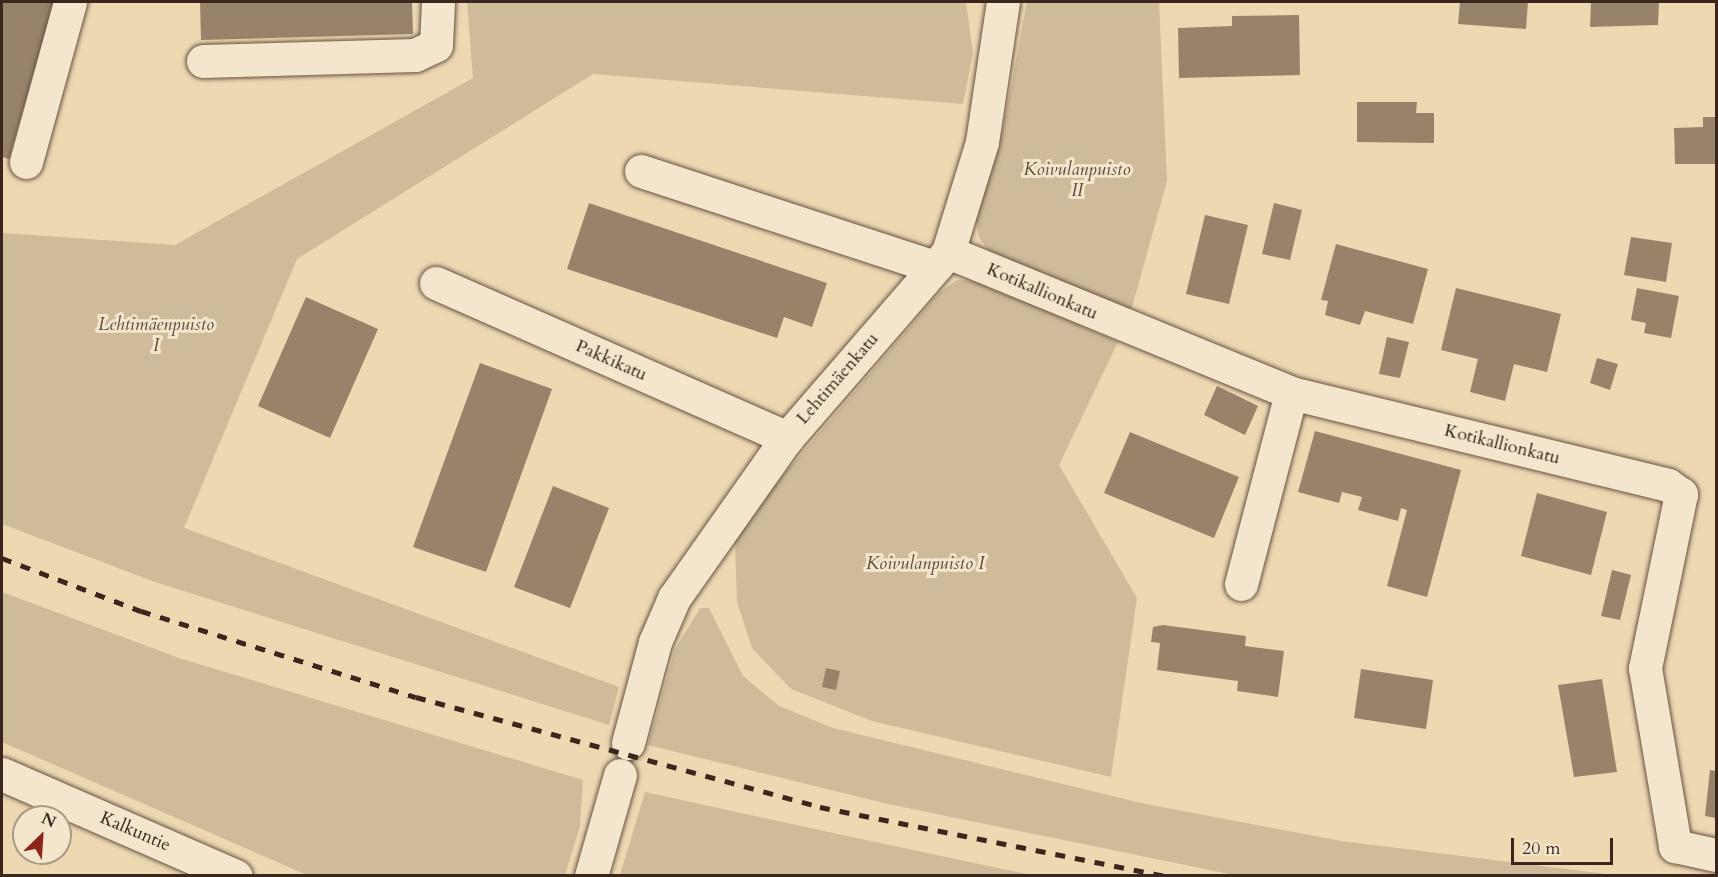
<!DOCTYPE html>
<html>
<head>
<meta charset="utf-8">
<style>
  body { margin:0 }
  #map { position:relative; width:1718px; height:877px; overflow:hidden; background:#edd8b2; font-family:Cardo,serif }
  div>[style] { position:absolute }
  .green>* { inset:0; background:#cfba99 }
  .building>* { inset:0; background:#98836a }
  .roads { filter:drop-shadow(0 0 2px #685242) drop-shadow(0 0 2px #685242) }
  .minor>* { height:33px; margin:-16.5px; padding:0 16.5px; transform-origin:16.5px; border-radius:16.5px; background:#f3e6cd }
  .rail>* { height:4.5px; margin-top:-2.25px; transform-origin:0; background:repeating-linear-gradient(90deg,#3b261d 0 10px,transparent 0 20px) }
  span { translate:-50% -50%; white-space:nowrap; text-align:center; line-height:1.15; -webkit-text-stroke:6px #f3e6cd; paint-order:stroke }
  .park-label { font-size:18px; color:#604b3c; font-style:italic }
  .street-label { font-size:18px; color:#3b261d }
  .frame { position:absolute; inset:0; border:3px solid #3b261d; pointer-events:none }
  .north { position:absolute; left:12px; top:805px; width:60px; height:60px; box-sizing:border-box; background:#f3e6cd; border:2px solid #a99987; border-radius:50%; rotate:25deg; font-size:16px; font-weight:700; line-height:24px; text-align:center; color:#3b261d }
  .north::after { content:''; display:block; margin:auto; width:21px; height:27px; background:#8f2418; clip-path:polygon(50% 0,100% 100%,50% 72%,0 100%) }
  .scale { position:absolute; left:1511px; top:838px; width:102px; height:27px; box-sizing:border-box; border:3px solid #3b261d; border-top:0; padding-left:8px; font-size:18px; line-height:21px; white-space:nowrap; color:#3b261d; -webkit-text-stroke:4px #f3e6cd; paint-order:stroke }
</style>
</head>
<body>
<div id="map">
  <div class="green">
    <div style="clip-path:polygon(467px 2px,966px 2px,973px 53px,963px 104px,593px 74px,297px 259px,184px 528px,619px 687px,609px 725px,155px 582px,2px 524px,2px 233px,175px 245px,473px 78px)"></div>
    <div style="clip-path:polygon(1027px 2px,1159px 2px,1167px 181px,1130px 315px,990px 253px,979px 237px,975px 214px,1002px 134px)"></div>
    <div style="clip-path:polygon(957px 280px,977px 281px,1118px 342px,1059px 465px,1137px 598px,1111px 777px,872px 721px,791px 689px,752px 648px,737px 602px,735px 542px,768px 493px,939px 293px)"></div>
    <div style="clip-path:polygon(2px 592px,179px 658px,583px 780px,580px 826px,565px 875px,307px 875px,2px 742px)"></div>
    <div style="clip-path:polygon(700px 608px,709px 608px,743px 676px,779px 706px,833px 728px,1141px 803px,1341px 841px,1614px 875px,1234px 875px,888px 804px,648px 745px,675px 649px)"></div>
    <div style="clip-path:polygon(645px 792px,833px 833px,1031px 875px,620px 875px)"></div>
  </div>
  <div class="building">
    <div style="clip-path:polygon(2px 2px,54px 2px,9px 159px,2px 157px)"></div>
    <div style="clip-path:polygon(200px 2px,412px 2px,413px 34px,201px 40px)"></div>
    <div style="clip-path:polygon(1460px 2px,1528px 2px,1526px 29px,1458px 24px)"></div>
    <div style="clip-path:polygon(1591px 2px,1659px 2px,1658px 25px,1590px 27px)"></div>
    <div style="clip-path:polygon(1299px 15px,1300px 75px,1179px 78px,1178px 28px,1232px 26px,1232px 16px)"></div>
    <div style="clip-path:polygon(1357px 102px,1417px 102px,1416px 113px,1434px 113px,1434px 143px,1357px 142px)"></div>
    <div style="clip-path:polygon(1703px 117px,1716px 117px,1716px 164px,1675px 164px,1674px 128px,1703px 127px)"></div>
    <div style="clip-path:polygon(589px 203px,827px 283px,812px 327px,784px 317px,777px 338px,567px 269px)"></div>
    <div style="clip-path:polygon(1274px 203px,1302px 210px,1290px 260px,1262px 254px)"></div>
    <div style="clip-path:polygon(1205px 215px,1248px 225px,1229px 304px,1186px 294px)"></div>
    <div style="clip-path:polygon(1631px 237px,1672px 243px,1666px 282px,1624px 275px)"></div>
    <div style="clip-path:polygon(1336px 244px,1428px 269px,1413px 324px,1365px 311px,1360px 325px,1325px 315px,1328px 301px,1321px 300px)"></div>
    <div style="clip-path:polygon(1456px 288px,1561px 314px,1547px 372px,1514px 364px,1505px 401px,1470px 392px,1478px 359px,1441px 350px)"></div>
    <div style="clip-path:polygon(1637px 288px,1679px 296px,1671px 338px,1644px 333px,1646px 323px,1631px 320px)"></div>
    <div style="clip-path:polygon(306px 297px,378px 329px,330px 438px,258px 406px)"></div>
    <div style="clip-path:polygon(1387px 337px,1409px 342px,1400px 378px,1379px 374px)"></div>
    <div style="clip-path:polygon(1597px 358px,1618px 364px,1610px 390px,1590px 383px)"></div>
    <div style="clip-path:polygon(480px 363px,552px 389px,486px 572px,413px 547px)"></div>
    <div style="clip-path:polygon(1217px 386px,1258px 406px,1245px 435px,1204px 415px)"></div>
    <div style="clip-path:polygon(1315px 431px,1461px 470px,1427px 597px,1387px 586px,1407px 510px,1401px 508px,1398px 521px,1358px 510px,1362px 497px,1342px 492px,1339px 503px,1298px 492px)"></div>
    <div style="clip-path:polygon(1130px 432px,1239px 477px,1214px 538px,1104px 493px)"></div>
    <div style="clip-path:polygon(553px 486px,609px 508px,570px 608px,514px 587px)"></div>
    <div style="clip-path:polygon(1537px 493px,1607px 512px,1591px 575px,1521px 556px)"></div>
    <div style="clip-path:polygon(1612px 570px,1631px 575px,1620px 620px,1601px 616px)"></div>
    <div style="clip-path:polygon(1163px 625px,1246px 636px,1245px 646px,1284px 651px,1278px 697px,1237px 691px,1238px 681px,1157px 670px,1160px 643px,1151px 642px,1153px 627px)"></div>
    <div style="clip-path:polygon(826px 668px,840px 671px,836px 690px,822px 687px)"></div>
    <div style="clip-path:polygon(1361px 669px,1433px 680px,1426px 729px,1354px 718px)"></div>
    <div style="clip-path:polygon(1602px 679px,1617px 772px,1574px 777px,1558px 685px)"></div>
    <div style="clip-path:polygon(1710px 770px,1716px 771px,1716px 818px,1705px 816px)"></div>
  </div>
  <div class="roads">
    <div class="minor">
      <div style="left:203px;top:61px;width:212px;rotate:-1.6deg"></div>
      <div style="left:415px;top:55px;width:23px;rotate:-25deg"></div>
      <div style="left:436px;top:45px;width:43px;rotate:-87.3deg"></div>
      <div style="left:26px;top:162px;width:166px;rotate:-74.6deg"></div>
      <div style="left:641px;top:171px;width:308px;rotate:18.1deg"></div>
      <div style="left:948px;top:252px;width:371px;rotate:22.3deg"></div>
      <div style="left:1291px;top:393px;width:388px;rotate:13.7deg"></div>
      <div style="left:1668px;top:485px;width:16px;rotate:35deg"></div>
      <div style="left:1681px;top:494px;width:178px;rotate:101.7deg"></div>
      <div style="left:1645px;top:668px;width:181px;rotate:80.4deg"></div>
      <div style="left:1675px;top:846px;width:42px;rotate:12.4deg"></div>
      <div style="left:436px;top:283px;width:384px;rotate:23.8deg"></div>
      <div style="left:1241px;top:584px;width:197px;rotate:-75.3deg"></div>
      <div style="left:628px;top:743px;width:105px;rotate:-75deg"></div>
      <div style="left:655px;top:642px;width:48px;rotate:-66.6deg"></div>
      <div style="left:674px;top:598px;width:196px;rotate:-54.8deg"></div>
      <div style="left:787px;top:438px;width:246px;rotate:-49.1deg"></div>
      <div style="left:948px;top:252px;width:115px;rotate:-72.8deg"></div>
      <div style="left:982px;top:142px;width:142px;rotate:-81.5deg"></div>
      <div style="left:2px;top:774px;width:255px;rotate:23.6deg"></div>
      <div style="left:591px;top:876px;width:105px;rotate:-74deg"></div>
    </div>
  </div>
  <div class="rail">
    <div style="left:2px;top:558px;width:149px;rotate:20.9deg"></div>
    <div style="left:141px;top:611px;width:288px;rotate:17.4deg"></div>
    <div style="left:416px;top:697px;width:419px;rotate:15.2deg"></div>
    <div style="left:820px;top:807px;width:352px;rotate:11.3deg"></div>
  </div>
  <div class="park-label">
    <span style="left:1077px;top:181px">Koivulanpuisto<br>II</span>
    <span style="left:156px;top:336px">Lehtimäenpuisto<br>I</span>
    <span style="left:925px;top:564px">Koivulanpuisto I</span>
  </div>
  <div class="street-label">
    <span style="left:1042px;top:292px;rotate:23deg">Kotikallionkatu</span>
    <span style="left:611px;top:361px;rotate:24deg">Pakkikatu</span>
    <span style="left:838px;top:379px;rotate:-49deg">Lehtimäenkatu</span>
    <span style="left:1502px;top:445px;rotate:14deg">Kotikallionkatu</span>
    <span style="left:135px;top:832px;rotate:23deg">Kalkuntie</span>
  </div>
  <div class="frame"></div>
  <div class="north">N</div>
  <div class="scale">20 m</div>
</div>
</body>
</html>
